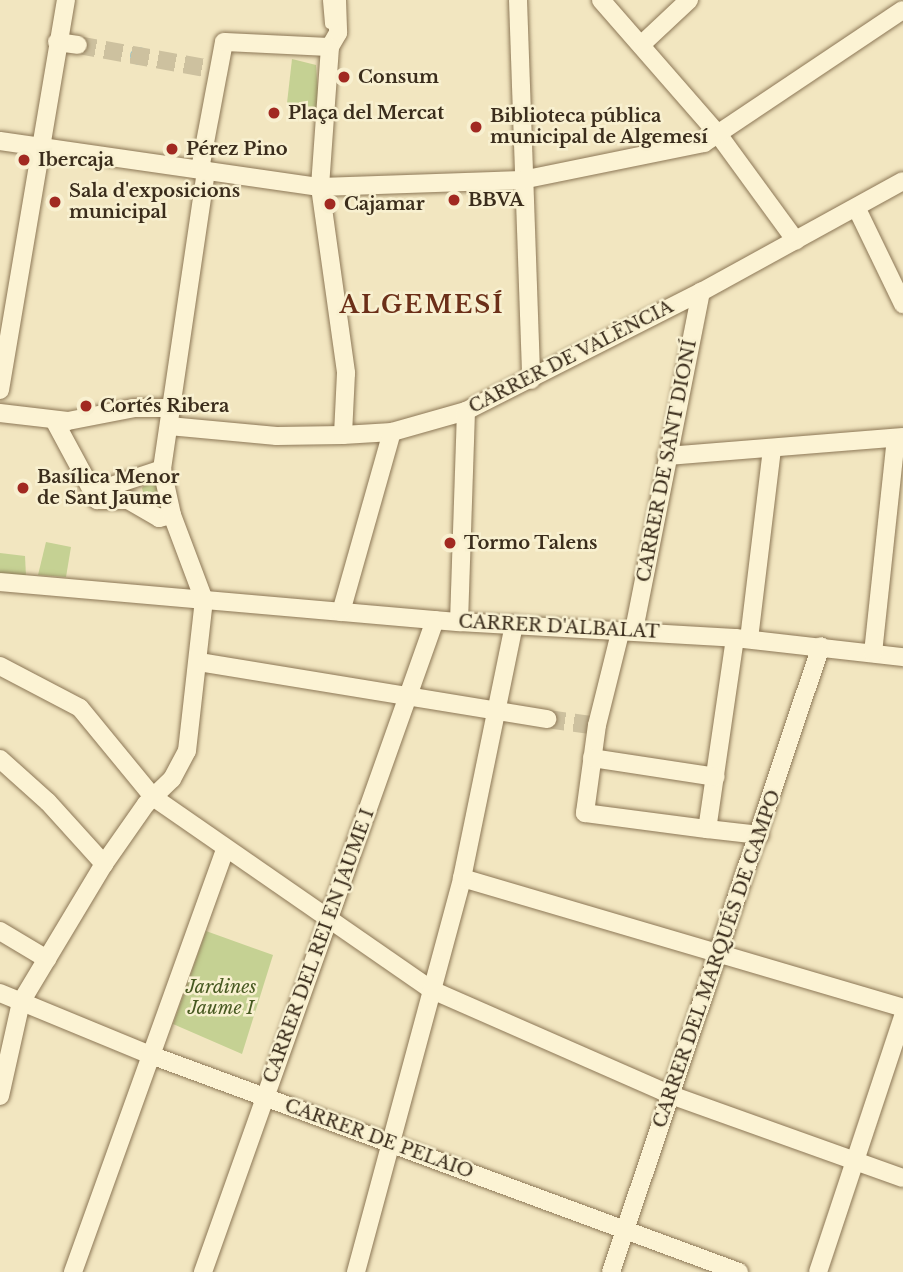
<!DOCTYPE html>
<html>
<head>
<meta charset="utf-8">
<style>
  body { margin:0 }
  #map { position:relative; width:903px; height:1272px; overflow:hidden; background:#f2e6c0; font-family:"Libre Baskerville",serif }
  div>[style] { position:absolute }
  .green>* { inset:0; background:#c5d193 }
  .water>* { inset:0; background:#a3c3bc }
  .round { border-radius:50% }
  .street-tunnel>* { height:18px; margin-top:-9px; transform-origin:0; background:repeating-linear-gradient(90deg,#cdc19f 0 18px,transparent 0 27px) }
  .roads { filter:drop-shadow(0 0 2px #8c7756) drop-shadow(0 0 2px #8c7756) }
  .lane>* { height:9px; margin:-4.5px; padding:0 4.5px; transform-origin:4.5px; border-radius:4.5px; background:#fcf3d4 }
  .street>* { height:18px; margin:-9px; padding:0 9px; transform-origin:9px; border-radius:9px; background:#fcf3d4 }
  .dots>* { width:19px; height:19px; translate:-50% -50%; box-sizing:border-box; border:4px solid #f8f0d0; border-radius:50% }
  span { translate:-50% -50%; white-space:nowrap; text-align:center; line-height:1.15; -webkit-text-stroke:5px #f8f0d0; paint-order:stroke }
  .poi-label { font-size:18px; color:#3b2d1c; font-weight:700 }
  .left { translate:0 -50%; text-align:left }
  .street-label { font-size:18px; color:#3b2d1c }
  .park-label { font-size:18px; color:#475921; font-style:italic }
  .district-label { font-size:24px; color:#6b2f18; font-weight:700; letter-spacing:2px }
</style>
</head>
<body>
<div id="map">
  <div class="green">
    <div style="clip-path:polygon(292px 59px,316px 65px,319px 108px,287px 103px)"></div>
    <div style="clip-path:polygon(147px 482px,156px 482px,162px 509px,147px 507px,142px 488px)"></div>
    <div style="clip-path:polygon(46px 542px,71px 547px,66px 577px,38px 575px)"></div>
    <div style="clip-path:polygon(0 553px,25px 556px,26px 576px,0 576px)"></div>
    <div style="clip-path:polygon(206px 931px,273px 955px,242px 1054px,173px 1024px)"></div>
  </div>
  <div class="water">
    <div class="round" style="left:130px;top:47px;width:18px;height:18px"></div>
  </div>
  <div class="street-tunnel">
    <div style="left:78px;top:45px;width:134px;rotate:10.3deg"></div>
    <div style="left:547px;top:719px;width:44px;rotate:7.8deg"></div>
  </div>
  <div class="roads">
    <div class="lane">
      <div style="left:327px;top:0;width:24px;rotate:85deg"></div>
    </div>
    <div class="street">
      <div style="left:337px;top:0;width:33px;rotate:88deg"></div>
      <div style="left:338px;top:33px;width:16px;rotate:120deg"></div>
      <div style="left:330px;top:47px;width:140px;rotate:94.1deg"></div>
      <div style="left:320px;top:187px;width:188px;rotate:82deg"></div>
      <div style="left:346px;top:373px;width:62px;rotate:92.8deg"></div>
      <div style="left:518px;top:0;width:380px;rotate:88deg"></div>
      <div style="left:601px;top:0;width:178px;rotate:48.9deg"></div>
      <div style="left:718px;top:134px;width:132px;rotate:53.9deg"></div>
      <div style="left:57px;top:42px;width:21px;rotate:8deg"></div>
      <div style="left:641px;top:45px;width:66px;rotate:-43.2deg"></div>
      <div style="left:0;top:141px;width:323px;rotate:8.2deg"></div>
      <div style="left:320px;top:187px;width:202px;rotate:-2deg"></div>
      <div style="left:522px;top:180px;width:186px;rotate:-11.5deg"></div>
      <div style="left:704px;top:143px;width:239px;rotate:-33.8deg"></div>
      <div style="left:200px;top:169px;width:129px;rotate:-79.3deg"></div>
      <div style="left:224px;top:42px;width:106px;rotate:2.7deg"></div>
      <div style="left:857px;top:209px;width:106px;rotate:64.2deg"></div>
      <div style="left:0;top:390px;width:396px;rotate:-80.4deg"></div>
      <div style="left:0;top:413px;width:68px;rotate:6.7deg"></div>
      <div style="left:68px;top:421px;width:67px;rotate:-11.1deg"></div>
      <div style="left:134px;top:408px;width:37px"></div>
      <div style="left:54px;top:420px;width:91px;rotate:61.7deg"></div>
      <div style="left:97px;top:500px;width:31px"></div>
      <div style="left:128px;top:500px;width:36px;rotate:30deg"></div>
      <div style="left:159px;top:518px;width:13px;rotate:-13deg"></div>
      <div style="left:169px;top:426px;width:108px;rotate:5.3deg"></div>
      <div style="left:277px;top:436px;width:66px;rotate:-0.9deg"></div>
      <div style="left:343px;top:435px;width:49px;rotate:-3.5deg"></div>
      <div style="left:392px;top:432px;width:77px;rotate:-15.8deg"></div>
      <div style="left:466px;top:411px;width:263px;rotate:-26.9deg"></div>
      <div style="left:701px;top:292px;width:230px;rotate:-28.8deg"></div>
      <div style="left:667px;top:456px;width:237px;rotate:-4.6deg"></div>
      <div style="left:93px;top:492px;width:73px;rotate:-18.4deg"></div>
      <div style="left:0;top:582px;width:461px;rotate:5deg"></div>
      <div style="left:459px;top:622px;width:276px;rotate:3.3deg"></div>
      <div style="left:735px;top:638px;width:169px;rotate:6.5deg"></div>
      <div style="left:341px;top:612px;width:187px;rotate:-74.2deg"></div>
      <div style="left:459px;top:622px;width:211px;rotate:-88.1deg"></div>
      <div style="left:634px;top:630px;width:345px;rotate:-78.8deg"></div>
      <div style="left:620px;top:633px;width:95px;rotate:104deg"></div>
      <div style="left:597px;top:725px;width:89px;rotate:97.8deg"></div>
      <div style="left:585px;top:813px;width:123px;rotate:7.5deg"></div>
      <div style="left:735px;top:638px;width:193px;rotate:98.3deg"></div>
      <div style="left:707px;top:829px;width:53px;rotate:6.5deg"></div>
      <div style="left:749px;top:639px;width:191px;rotate:-83.1deg"></div>
      <div style="left:873px;top:653px;width:215px;rotate:-83.9deg"></div>
      <div style="left:199px;top:662px;width:353px;rotate:9.3deg"></div>
      <div style="left:0;top:666px;width:90px;rotate:27.7deg"></div>
      <div style="left:80px;top:708px;width:115px;rotate:50.6deg"></div>
      <div style="left:153px;top:797px;width:339px;rotate:34.7deg"></div>
      <div style="left:432px;top:990px;width:261px;rotate:23.7deg"></div>
      <div style="left:671px;top:1095px;width:246px;rotate:19.7deg"></div>
      <div style="left:592px;top:758px;width:125px;rotate:8.7deg"></div>
      <div style="left:0;top:759px;width:64px;rotate:41.9deg"></div>
      <div style="left:48px;top:802px;width:84px;rotate:47.9deg"></div>
      <div style="left:462px;top:878px;width:460px;rotate:16.4deg"></div>
      <div style="left:0;top:931px;width:55px;rotate:30.8deg"></div>
      <div style="left:0;top:993px;width:160px;rotate:22.4deg"></div>
      <div style="left:148px;top:1054px;width:630px;rotate:20.25deg"></div>
      <div style="left:0;top:1096px;width:96px;rotate:-77.4deg"></div>
      <div style="left:21px;top:1002px;width:161px;rotate:-59deg"></div>
      <div style="left:104px;top:864px;width:73px;rotate:-55deg"></div>
      <div style="left:146px;top:804px;width:36px;rotate:-44deg"></div>
      <div style="left:172px;top:779px;width:32px;rotate:-62deg"></div>
      <div style="left:187px;top:751px;width:152px;rotate:-83.6deg"></div>
      <div style="left:204px;top:600px;width:91px;rotate:-110.6deg"></div>
      <div style="left:172px;top:515px;width:47px;rotate:-102.3deg"></div>
      <div style="left:162px;top:469px;width:302px;rotate:-81.6deg"></div>
      <div style="left:73px;top:1272px;width:449px;rotate:-70.2deg"></div>
      <div style="left:203px;top:1272px;width:692px;rotate:-70.41deg"></div>
      <div style="left:356px;top:1272px;width:408px;rotate:-74.9deg"></div>
      <div style="left:462px;top:878px;width:259px;rotate:-78.4deg"></div>
      <div style="left:611px;top:1272px;width:660px;rotate:-71.46deg"></div>
      <div style="left:818px;top:1272px;width:270px;rotate:-71.6deg"></div>
    </div>
  </div>
  <div class="dots">
    <div style="left:344px;top:77px;background:#a12921"></div>
    <div style="left:274px;top:113px;background:#a12921"></div>
    <div style="left:476px;top:127px;background:#a12921"></div>
    <div style="left:172px;top:149px;background:#a12921"></div>
    <div style="left:24px;top:160px;background:#a12921"></div>
    <div style="left:454px;top:200px;background:#a12921"></div>
    <div style="left:55px;top:202px;background:#a12921"></div>
    <div style="left:330px;top:204px;background:#a12921"></div>
    <div style="left:86px;top:406px;background:#a12921"></div>
    <div style="left:23px;top:488px;background:#a12921"></div>
    <div style="left:450px;top:543px;background:#a12921"></div>
  </div>
  <div class="poi-label">
    <span class="left" style="left:358px;top:77px">Consum</span>
    <span class="left" style="left:288px;top:113px">Plaça del Mercat</span>
    <span class="left" style="left:490px;top:127px">Biblioteca pública<br>municipal de Algemesí</span>
    <span class="left" style="left:186px;top:149px">Pérez Pino</span>
    <span class="left" style="left:38px;top:160px">Ibercaja</span>
    <span class="left" style="left:69px;top:202px">Sala d'exposicions<br>municipal</span>
    <span class="left" style="left:468px;top:200px">BBVA</span>
    <span class="left" style="left:344px;top:204px">Cajamar</span>
    <span class="left" style="left:100px;top:406px">Cortés Ribera</span>
    <span class="left" style="left:37px;top:488px">Basílica Menor<br>de Sant Jaume</span>
    <span class="left" style="left:464px;top:543px">Tormo Talens</span>
  </div>
  <div class="street-label">
    <span style="left:571px;top:357px;rotate:-27deg">CARRER DE VALÈNCIA</span>
    <span style="left:667px;top:461px;rotate:-79deg">CARRER DE SANT DIONÍ</span>
    <span style="left:559px;top:627px;rotate:3deg">CARRER D'ALBALAT</span>
    <span style="left:319px;top:946px;rotate:-70deg">CARRER DEL REI EN JAUME I</span>
    <span style="left:717px;top:959px;rotate:-71deg">CARRER DEL MARQUÉS DE CAMPO</span>
    <span style="left:379px;top:1139px;rotate:20deg">CARRER DE PELAIO</span>
  </div>
  <div class="park-label">
    <span style="left:221px;top:998px">Jardines<br>Jaume I</span>
  </div>
  <div class="district-label">
    <span style="left:422px;top:305px">ALGEMESÍ</span>
  </div>
</div>
</body>
</html>
